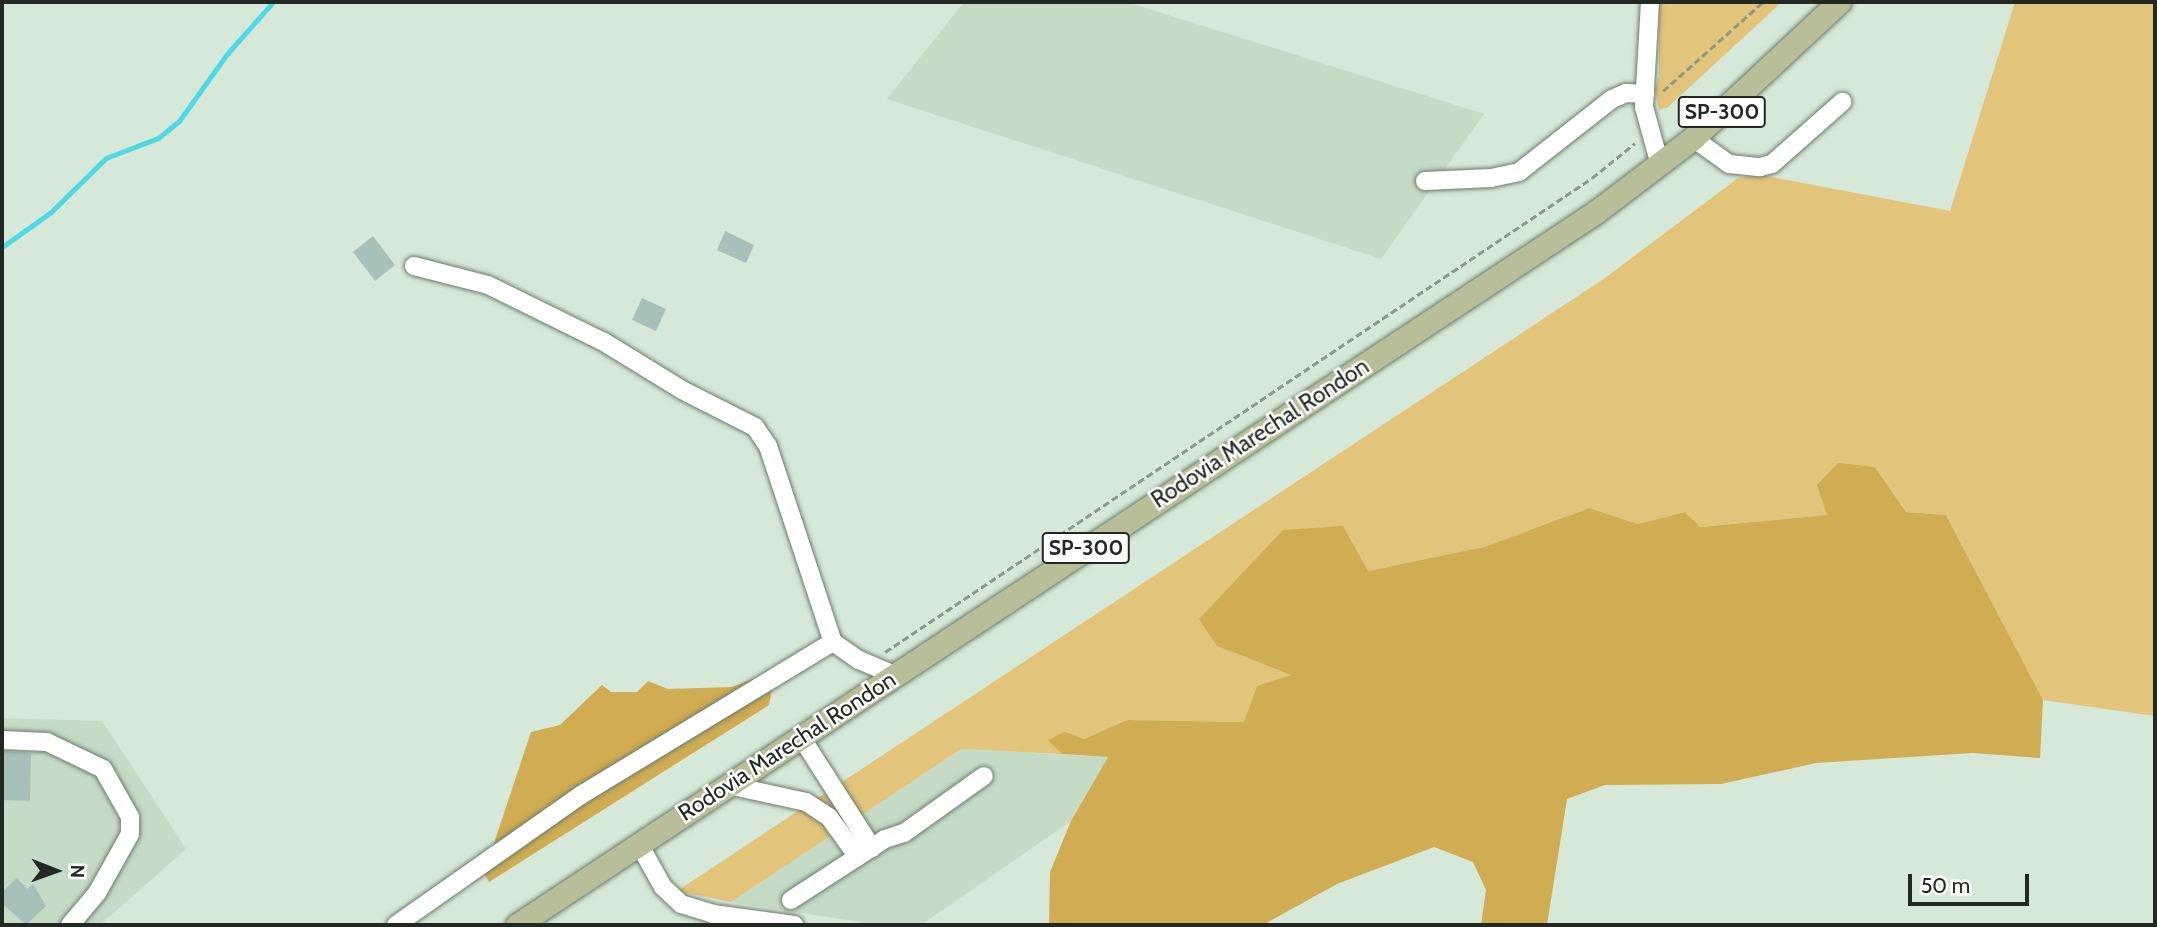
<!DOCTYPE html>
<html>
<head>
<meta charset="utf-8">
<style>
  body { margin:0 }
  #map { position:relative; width:2157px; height:927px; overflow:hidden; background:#d6e8d7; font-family:Cabin,sans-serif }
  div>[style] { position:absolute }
  .built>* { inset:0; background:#c5dbc6 }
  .green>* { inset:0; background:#e3c47b }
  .forest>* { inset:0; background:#d0ac52 }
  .stream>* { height:5px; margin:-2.5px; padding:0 2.5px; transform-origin:2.5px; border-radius:2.5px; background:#51d8e6 }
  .building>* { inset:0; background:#a7c0b9 }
  .path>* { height:2.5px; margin-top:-1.25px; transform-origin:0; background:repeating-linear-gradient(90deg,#8c998d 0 7px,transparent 0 10.5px) }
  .roads { filter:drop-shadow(0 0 2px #6c7c6d) drop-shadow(0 0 2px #6c7c6d) }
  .minor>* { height:18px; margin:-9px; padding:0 9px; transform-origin:9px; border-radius:9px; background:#fff }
  .major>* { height:23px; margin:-11.5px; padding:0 11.5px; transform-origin:11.5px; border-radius:11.5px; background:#b8be97 }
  span { translate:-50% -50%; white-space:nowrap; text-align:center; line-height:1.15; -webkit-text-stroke:5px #fff; paint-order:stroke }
  .shield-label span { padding:2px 5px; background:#fff; border:2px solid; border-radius:5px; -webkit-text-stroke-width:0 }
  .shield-label { font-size:21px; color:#222923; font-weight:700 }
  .street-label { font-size:23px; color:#222923 }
  .frame { position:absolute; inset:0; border:4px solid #222923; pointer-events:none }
  .north { position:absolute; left:21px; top:836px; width:70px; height:70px; -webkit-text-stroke:5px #fff; paint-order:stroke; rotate:91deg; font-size:19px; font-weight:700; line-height:28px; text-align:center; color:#222923 }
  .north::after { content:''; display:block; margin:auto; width:24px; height:32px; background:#222923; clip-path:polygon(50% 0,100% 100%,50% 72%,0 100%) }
  .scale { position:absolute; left:1908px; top:874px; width:121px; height:32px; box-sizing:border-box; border:4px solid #222923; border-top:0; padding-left:9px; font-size:21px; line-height:24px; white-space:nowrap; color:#222923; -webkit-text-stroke:5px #fff; paint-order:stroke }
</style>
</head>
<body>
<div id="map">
  <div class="built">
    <div style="clip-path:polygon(964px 2px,1127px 2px,1484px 114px,1381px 259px,887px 99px)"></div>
    <div style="clip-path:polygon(2px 718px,102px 721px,186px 849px,100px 925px,2px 925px)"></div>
    <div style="clip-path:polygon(961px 749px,1108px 757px,1071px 821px,921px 925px,879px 925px,731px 902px)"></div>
  </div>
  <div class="green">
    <div style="clip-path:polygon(1659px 2px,1782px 2px,1668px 107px,1659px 110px,1655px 89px,1659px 77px)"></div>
    <div style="clip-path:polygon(2015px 2px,2155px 2px,2155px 716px,2043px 700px,1946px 515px,1906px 512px,1875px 467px,1828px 515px,1699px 527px,1685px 512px,1638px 524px,1589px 508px,1484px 547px,1368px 571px,1218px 646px,1292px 675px,1257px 687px,1244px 722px,1127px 720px,1084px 739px,1065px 733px,1049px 740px,1062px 754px,961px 749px,731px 902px,677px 891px,1605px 278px,1738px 178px,1761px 175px,1950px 211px)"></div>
  </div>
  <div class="forest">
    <div style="clip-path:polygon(1838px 463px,1875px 467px,1906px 512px,1946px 515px,2043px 700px,2040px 758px,1973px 753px,1816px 763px,1721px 784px,1605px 785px,1567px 799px,1547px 925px,1481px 925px,1486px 890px,1473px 862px,1434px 847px,1337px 884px,1263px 925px,1049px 925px,1050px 872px,1071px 821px,1108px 757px,1062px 754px,1048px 740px,1065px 732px,1084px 739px,1127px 720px,1244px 722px,1257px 686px,1291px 675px,1217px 646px,1199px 619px,1283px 530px,1343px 526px,1368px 571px,1484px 547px,1589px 508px,1638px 524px,1685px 512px,1700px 527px,1827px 515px,1817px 485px)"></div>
    <div style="clip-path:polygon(753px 679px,772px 689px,769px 705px,489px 882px,484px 873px,531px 732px,560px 725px,602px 685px,611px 692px,637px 692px,648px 681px,668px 689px,732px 687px)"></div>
  </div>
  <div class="stream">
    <div style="left:2px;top:247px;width:60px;rotate:-35.5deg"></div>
    <div style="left:51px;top:212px;width:77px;rotate:-44.5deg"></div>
    <div style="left:106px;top:158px;width:56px;rotate:-21deg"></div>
    <div style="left:158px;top:138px;width:27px;rotate:-39deg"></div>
    <div style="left:179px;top:121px;width:82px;rotate:-54.4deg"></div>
    <div style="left:227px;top:54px;width:69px;rotate:-48.5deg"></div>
  </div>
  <div class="building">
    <div style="clip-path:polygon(725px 231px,754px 245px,746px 263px,717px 250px)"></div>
    <div style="clip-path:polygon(373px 236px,395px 265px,375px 281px,353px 252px)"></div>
    <div style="clip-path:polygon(642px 298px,666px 309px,656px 331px,632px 320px)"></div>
    <div style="clip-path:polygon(2px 751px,31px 753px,30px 801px,2px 800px)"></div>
    <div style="clip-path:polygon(17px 878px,27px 889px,33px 884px,46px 906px,26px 925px,2px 903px,2px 892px)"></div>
  </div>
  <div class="path">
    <div style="left:1663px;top:91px;width:134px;rotate:-41.7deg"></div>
    <div style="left:885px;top:652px;width:851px;rotate:-33.84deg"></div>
    <div style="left:1592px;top:178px;width:55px;rotate:-39.1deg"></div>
  </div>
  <div class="roads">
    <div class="minor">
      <div style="left:1650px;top:2px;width:105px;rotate:93.3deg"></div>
      <div style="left:1644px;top:107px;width:60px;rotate:74.6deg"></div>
      <div style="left:1693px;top:138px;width:44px;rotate:35.8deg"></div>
      <div style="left:1729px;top:164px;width:31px;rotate:6deg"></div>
      <div style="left:1760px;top:167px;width:12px;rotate:-14deg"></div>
      <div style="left:1772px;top:164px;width:94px;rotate:-41.5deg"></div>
      <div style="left:1425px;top:181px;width:66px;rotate:-2.6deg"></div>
      <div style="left:1491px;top:178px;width:29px;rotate:-12deg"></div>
      <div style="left:1519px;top:172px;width:118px;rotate:-38.1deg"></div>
      <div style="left:1612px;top:99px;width:15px;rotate:-23deg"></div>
      <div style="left:1626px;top:93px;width:19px;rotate:3deg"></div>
      <div style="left:414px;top:266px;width:76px;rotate:14.4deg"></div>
      <div style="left:488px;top:285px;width:129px;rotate:26.2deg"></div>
      <div style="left:604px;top:342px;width:92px;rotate:31.6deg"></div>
      <div style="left:682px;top:390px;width:82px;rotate:26.9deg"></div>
      <div style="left:755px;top:427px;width:23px;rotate:56deg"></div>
      <div style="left:768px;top:446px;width:206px;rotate:71.7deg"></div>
      <div style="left:801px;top:737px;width:132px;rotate:57.4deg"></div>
      <div style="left:2px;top:740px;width:45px;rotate:2.5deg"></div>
      <div style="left:47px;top:742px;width:62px;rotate:25.7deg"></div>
      <div style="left:103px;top:769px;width:55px;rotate:60.6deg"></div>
      <div style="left:130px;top:817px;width:17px;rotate:90deg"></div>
      <div style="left:130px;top:834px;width:68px;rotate:119.2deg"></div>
      <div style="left:97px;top:893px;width:42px;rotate:130.2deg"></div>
      <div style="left:728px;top:785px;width:80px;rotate:12.3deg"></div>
      <div style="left:806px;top:802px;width:27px;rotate:33deg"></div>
      <div style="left:829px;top:817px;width:49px;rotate:54.1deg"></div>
      <div style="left:639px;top:844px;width:49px;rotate:60.8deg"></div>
      <div style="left:663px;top:887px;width:25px;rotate:43deg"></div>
      <div style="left:681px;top:904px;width:34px;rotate:17deg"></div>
      <div style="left:713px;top:914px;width:82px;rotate:7.7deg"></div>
      <div style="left:791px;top:900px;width:112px;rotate:-33deg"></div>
      <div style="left:885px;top:839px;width:20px;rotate:-18deg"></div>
      <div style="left:904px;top:833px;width:98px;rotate:-35.5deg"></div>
      <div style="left:396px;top:925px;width:226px;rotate:-35.1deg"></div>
      <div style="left:581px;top:795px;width:295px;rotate:-31.3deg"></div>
      <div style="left:833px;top:642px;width:32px;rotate:35deg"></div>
      <div style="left:859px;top:660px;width:38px;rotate:23deg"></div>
    </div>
    <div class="major">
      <div style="left:517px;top:925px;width:1293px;rotate:-33.46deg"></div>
      <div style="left:1596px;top:212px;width:122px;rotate:-37.3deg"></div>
      <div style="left:1693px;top:138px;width:200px;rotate:-43deg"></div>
    </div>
  </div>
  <div class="shield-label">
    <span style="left:1722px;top:112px">SP-300</span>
    <span style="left:1086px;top:548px">SP-300</span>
  </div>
  <div class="street-label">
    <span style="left:1260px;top:433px;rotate:-33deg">Rodovia Marechal Rondon</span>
    <span style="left:787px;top:746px;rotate:-33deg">Rodovia Marechal Rondon</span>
  </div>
  <div class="frame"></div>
  <div class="north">N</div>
  <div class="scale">50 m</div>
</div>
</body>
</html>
